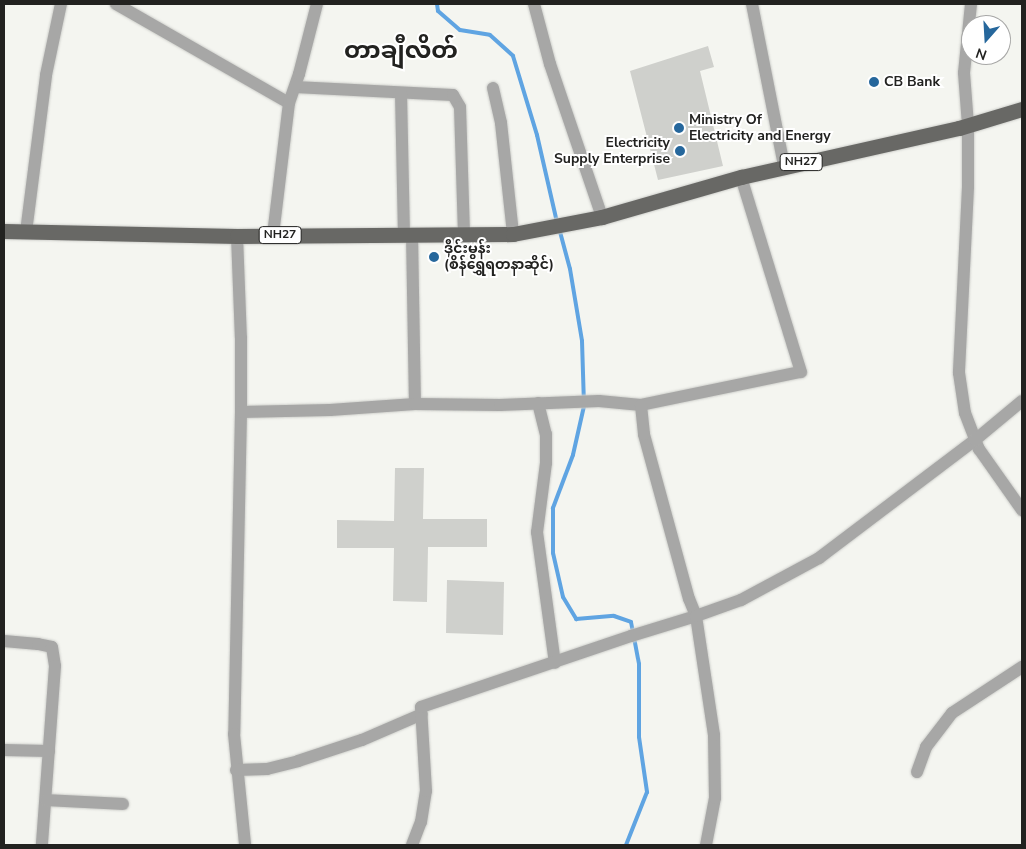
<!DOCTYPE html>
<html>
<head>
<meta charset="utf-8">
<style>
  body { margin:0 }
  #map { position:relative; width:1026px; height:849px; overflow:hidden; background:#f4f5f0; font-family:"Nunito Sans","Noto Sans Myanmar",sans-serif }
  div>[style] { position:absolute }
  .stream>* { height:4px; margin:-2px; padding:0 2px; transform-origin:2px; border-radius:2px; background:#5fa4e2 }
  .building>* { inset:0; background:#cfd0cc }
  .roads { filter:drop-shadow(0 0 1px #cecfcb) drop-shadow(0 0 1px #cecfcb) }
  .street>* { height:12px; margin:-6px; padding:0 6px; transform-origin:6px; border-radius:6px; background:#a7a7a6 }
  .primary>* { height:15px; margin:-7.5px; padding:0 7.5px; transform-origin:7.5px; border-radius:7.5px; background:#686865 }
  .dots>* { width:14px; height:14px; translate:-50% -50%; box-sizing:border-box; border:2px solid #fff; border-radius:50% }
  span { translate:-50% -50%; white-space:nowrap; text-align:center; line-height:1.15; -webkit-text-stroke:4px #fff; paint-order:stroke }
  .shield-label span { padding:1px 4px; background:#fff; border:1px solid; border-radius:4px; -webkit-text-stroke-width:0 }
  .shield-label { font-size:12px; color:#222220; font-weight:700 }
  .poi-label { font-size:14px; color:#222220; font-weight:700 }
  .left { translate:0 -50%; text-align:left }
  .right { translate:-100% -50%; text-align:right }
  .town-label { font-size:24px; color:#222220; font-weight:700 }
  .frame { position:absolute; inset:0; border:5px solid #222220; pointer-events:none }
  .north { position:absolute; left:961px; top:15px; width:50px; height:50px; box-sizing:border-box; background:#fff; border:1px solid #a7a7a6; border-radius:50%; rotate:199deg; font-size:14px; font-weight:700; line-height:20px; text-align:center; color:#222220 }
  .north::after { content:''; display:block; margin:auto; width:18px; height:22px; background:#26679c; clip-path:polygon(50% 0,100% 100%,50% 72%,0 100%) }
</style>
</head>
<body>
<div id="map">
  <div class="stream">
    <div style="left:437px;top:4px;width:7px;rotate:82deg"></div>
    <div style="left:438px;top:11px;width:29px;rotate:41deg"></div>
    <div style="left:460px;top:30px;width:30px;rotate:9deg"></div>
    <div style="left:490px;top:35px;width:31px;rotate:42deg"></div>
    <div style="left:513px;top:56px;width:83px;rotate:73.1deg"></div>
    <div style="left:537px;top:135px;width:89px;rotate:77.1deg"></div>
    <div style="left:559px;top:228px;width:42px;rotate:75deg"></div>
    <div style="left:570px;top:269px;width:73px;rotate:80.5deg"></div>
    <div style="left:582px;top:341px;width:65px;rotate:88.2deg"></div>
    <div style="left:584px;top:406px;width:50px;rotate:102.7deg"></div>
    <div style="left:573px;top:455px;width:57px;rotate:110.7deg"></div>
    <div style="left:553px;top:508px;width:45px;rotate:90deg"></div>
    <div style="left:553px;top:553px;width:45px;rotate:77.2deg"></div>
    <div style="left:563px;top:597px;width:26px;rotate:59deg"></div>
    <div style="left:576px;top:619px;width:38px;rotate:-5deg"></div>
    <div style="left:614px;top:616px;width:18px;rotate:19deg"></div>
    <div style="left:631px;top:622px;width:43px;rotate:79.2deg"></div>
    <div style="left:639px;top:664px;width:73px;rotate:90deg"></div>
    <div style="left:639px;top:737px;width:56px;rotate:81.7deg"></div>
    <div style="left:647px;top:792px;width:57px;rotate:111.6deg"></div>
  </div>
  <div class="building">
    <div style="clip-path:polygon(708px 46px,714px 67px,700px 71px,723px 166px,658px 180px,630px 71px)"></div>
    <div style="clip-path:polygon(395px 468px,424px 468px,423px 519px,487px 519px,487px 547px,428px 547px,427px 602px,393px 601px,394px 548px,337px 548px,337px 520px,394px 521px)"></div>
    <div style="clip-path:polygon(447px 580px,504px 582px,503px 635px,446px 633px)"></div>
  </div>
  <div class="roads">
    <div class="street">
      <div style="left:116px;top:4px;width:199px;rotate:29.8deg"></div>
      <div style="left:534px;top:4px;width:62px;rotate:75.1deg"></div>
      <div style="left:550px;top:64px;width:162px;rotate:71.2deg"></div>
      <div style="left:752px;top:4px;width:165px;rotate:78.8deg"></div>
      <div style="left:971px;top:4px;width:69px;rotate:95.8deg"></div>
      <div style="left:964px;top:73px;width:52px;rotate:85.6deg"></div>
      <div style="left:968px;top:125px;width:62px;rotate:90deg"></div>
      <div style="left:968px;top:187px;width:186px;rotate:92.8deg"></div>
      <div style="left:959px;top:373px;width:40px;rotate:81.5deg"></div>
      <div style="left:965px;top:413px;width:39px;rotate:69deg"></div>
      <div style="left:979px;top:449px;width:75px;rotate:54.8deg"></div>
      <div style="left:295px;top:87px;width:158px;rotate:2.9deg"></div>
      <div style="left:453px;top:95px;width:14px;rotate:60deg"></div>
      <div style="left:460px;top:107px;width:126px;rotate:88.2deg"></div>
      <div style="left:493px;top:88px;width:36px;rotate:77deg"></div>
      <div style="left:501px;top:123px;width:112px;rotate:83.8deg"></div>
      <div style="left:401px;top:93px;width:141px;rotate:88.8deg"></div>
      <div style="left:26px;top:232px;width:158px;rotate:-82.7deg"></div>
      <div style="left:46px;top:75px;width:73px;rotate:-78.1deg"></div>
      <div style="left:412px;top:234px;width:170px;rotate:89deg"></div>
      <div style="left:273px;top:235px;width:133px;rotate:-83.1deg"></div>
      <div style="left:289px;top:103px;width:31px;rotate:-71deg"></div>
      <div style="left:299px;top:74px;width:72px;rotate:-75.6deg"></div>
      <div style="left:237px;top:236px;width:102px;rotate:87.8deg"></div>
      <div style="left:241px;top:338px;width:74px;rotate:90deg"></div>
      <div style="left:241px;top:412px;width:322px;rotate:91.2deg"></div>
      <div style="left:234px;top:734px;width:112px;rotate:84.3deg"></div>
      <div style="left:538px;top:403px;width:32px;rotate:76deg"></div>
      <div style="left:546px;top:434px;width:29px;rotate:90deg"></div>
      <div style="left:546px;top:463px;width:70px;rotate:97.4deg"></div>
      <div style="left:537px;top:532px;width:132px;rotate:82.2deg"></div>
      <div style="left:241px;top:412px;width:89px;rotate:-1.3deg"></div>
      <div style="left:330px;top:410px;width:85px;rotate:-4deg"></div>
      <div style="left:415px;top:404px;width:85px;rotate:0.7deg"></div>
      <div style="left:500px;top:405px;width:99px;rotate:-2.3deg"></div>
      <div style="left:599px;top:401px;width:42px;rotate:5.4deg"></div>
      <div style="left:641px;top:405px;width:163px;rotate:-11.7deg"></div>
      <div style="left:801px;top:372px;width:204px;rotate:-107.1deg"></div>
      <div style="left:4px;top:641px;width:34px;rotate:5deg"></div>
      <div style="left:38px;top:644px;width:14px;rotate:12deg"></div>
      <div style="left:52px;top:647px;width:19px;rotate:81deg"></div>
      <div style="left:55px;top:666px;width:179px;rotate:94.2deg"></div>
      <div style="left:4px;top:750px;width:45px;rotate:1.3deg"></div>
      <div style="left:236px;top:770px;width:31px;rotate:-2deg"></div>
      <div style="left:267px;top:769px;width:32px;rotate:-14deg"></div>
      <div style="left:298px;top:761px;width:67px;rotate:-18.2deg"></div>
      <div style="left:362px;top:740px;width:65px;rotate:-23.4deg"></div>
      <div style="left:917px;top:772px;width:27px;rotate:-70deg"></div>
      <div style="left:926px;top:747px;width:43px;rotate:-52.6deg"></div>
      <div style="left:952px;top:713px;width:84px;rotate:-33.3deg"></div>
      <div style="left:46px;top:800px;width:77px;rotate:3deg"></div>
      <div style="left:412px;top:845px;width:25px;rotate:-69deg"></div>
      <div style="left:421px;top:822px;width:31px;rotate:-81deg"></div>
      <div style="left:426px;top:791px;width:84px;rotate:-93.4deg"></div>
      <div style="left:421px;top:707px;width:222px;rotate:-18.7deg"></div>
      <div style="left:631px;top:636px;width:68px;rotate:-17.1deg"></div>
      <div style="left:696px;top:616px;width:18px;rotate:-112deg"></div>
      <div style="left:689px;top:599px;width:171px;rotate:-105.3deg"></div>
      <div style="left:644px;top:434px;width:29px;rotate:-96deg"></div>
      <div style="left:706px;top:845px;width:48px;rotate:-79.2deg"></div>
      <div style="left:715px;top:798px;width:63px;rotate:-90.9deg"></div>
      <div style="left:714px;top:735px;width:120px;rotate:-98.6deg"></div>
      <div style="left:696px;top:616px;width:48px;rotate:-19.6deg"></div>
      <div style="left:741px;top:600px;width:89px;rotate:-28.3deg"></div>
      <div style="left:819px;top:558px;width:196px;rotate:-37.1deg"></div>
      <div style="left:975px;top:440px;width:61px;rotate:-39.7deg"></div>
    </div>
    <div class="primary">
      <div style="left:4px;top:231px;width:233px;rotate:1.2deg"></div>
      <div style="left:237px;top:236px;width:276px;rotate:-0.4deg"></div>
      <div style="left:513px;top:234px;width:91px;rotate:-10.8deg"></div>
      <div style="left:602px;top:217px;width:145px;rotate:-16.1deg"></div>
      <div style="left:741px;top:177px;width:223px;rotate:-12.7deg"></div>
      <div style="left:959px;top:128px;width:66px;rotate:-16.8deg"></div>
    </div>
  </div>
  <div class="dots">
    <div style="left:874px;top:82px;background:#26679c"></div>
    <div style="left:679px;top:128px;background:#26679c"></div>
    <div style="left:680px;top:151px;background:#26679c"></div>
    <div style="left:434px;top:257px;background:#26679c"></div>
  </div>
  <div class="shield-label">
    <span style="left:801px;top:162px">NH27</span>
    <span style="left:280px;top:235px">NH27</span>
  </div>
  <div class="poi-label">
    <span class="left" style="left:884px;top:82px">CB Bank</span>
    <span class="left" style="left:689px;top:128px">Ministry Of<br>Electricity and Energy</span>
    <span class="right" style="left:670px;top:151px">Electricity<br>Supply Enterprise</span>
    <span class="left" style="left:444px;top:257px">ဒိုင်းမွန်း<br>(စိန်ရွှေရတနာဆိုင်)</span>
  </div>
  <div class="town-label">
    <span style="left:401px;top:51px">တာချီလိတ်</span>
  </div>
  <div class="frame"></div>
  <div class="north">N</div>
</div>
</body>
</html>
